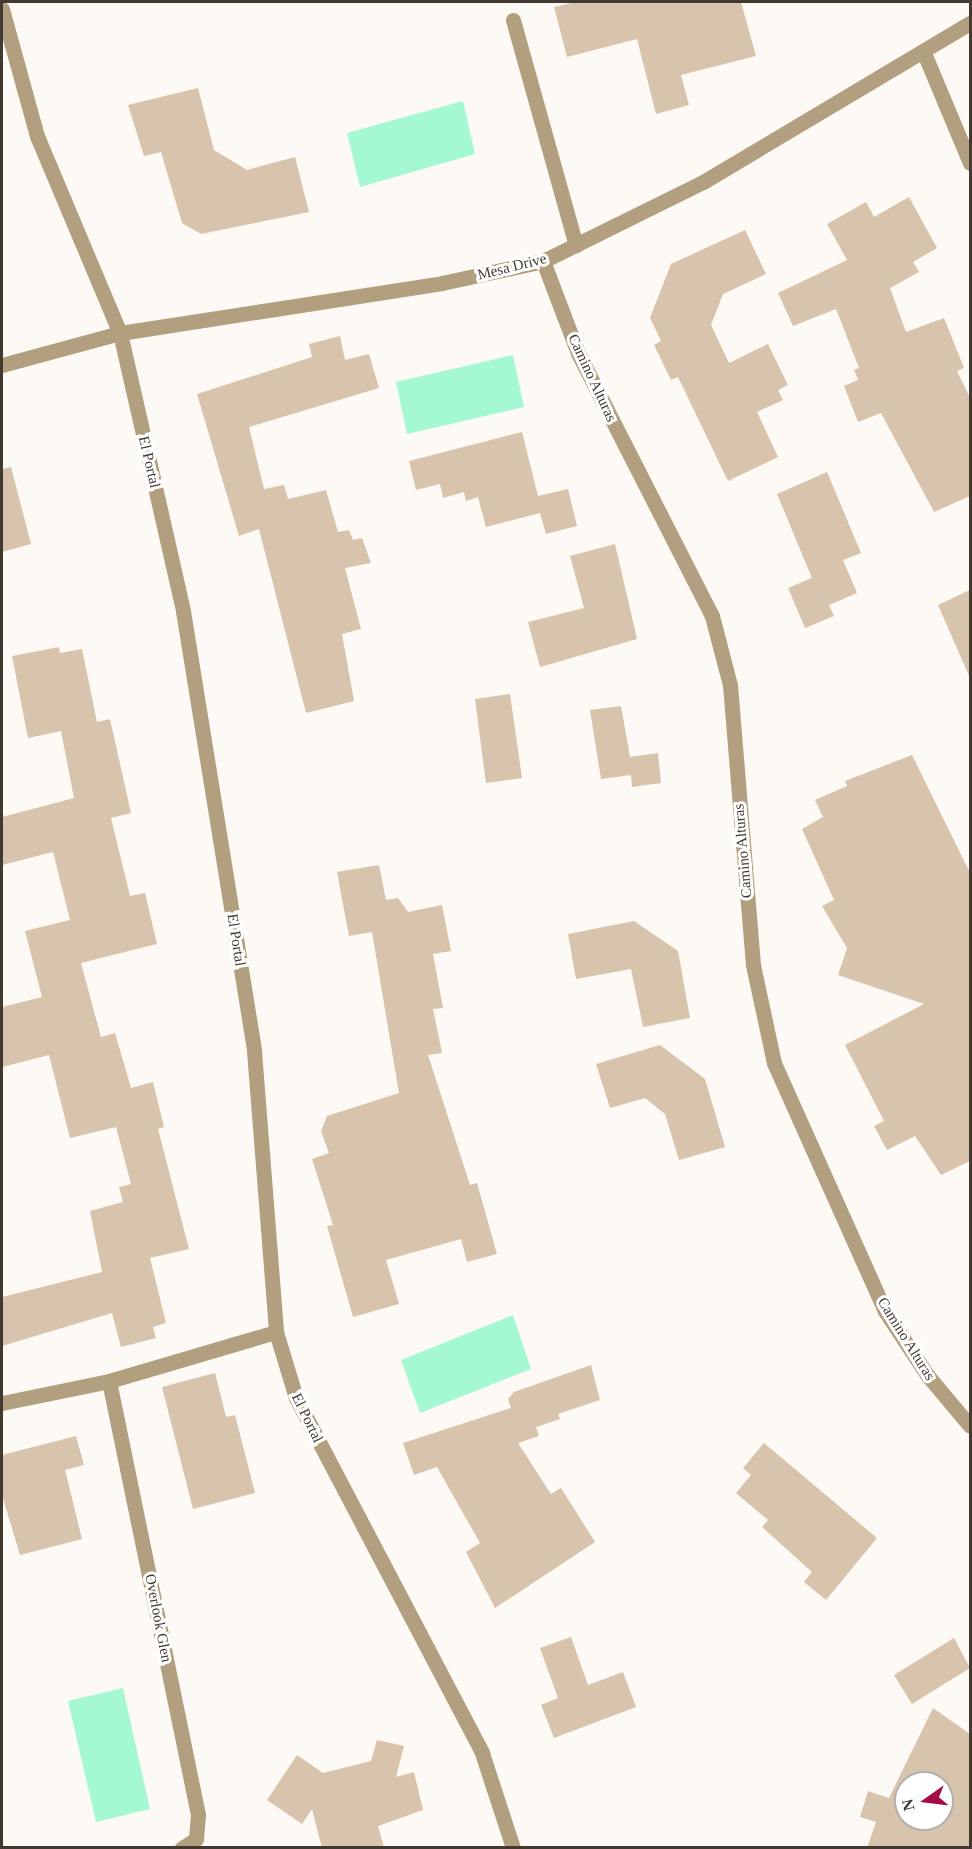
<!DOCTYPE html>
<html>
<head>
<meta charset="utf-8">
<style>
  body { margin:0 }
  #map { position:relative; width:972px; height:1849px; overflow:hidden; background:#fdf9f4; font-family:Georgia,serif }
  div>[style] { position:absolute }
  .green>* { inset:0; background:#a4f9d3 }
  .building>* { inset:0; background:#d8c3ad }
  .service>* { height:15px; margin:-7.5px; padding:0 7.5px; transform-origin:7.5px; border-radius:7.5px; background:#b29f7f }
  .minor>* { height:15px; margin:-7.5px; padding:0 7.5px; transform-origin:7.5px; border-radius:7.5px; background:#b29f7f }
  span { translate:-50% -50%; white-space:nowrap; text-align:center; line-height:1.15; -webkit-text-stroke:6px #fff; paint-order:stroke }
  .street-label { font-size:15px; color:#423930 }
  .frame { position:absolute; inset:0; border:3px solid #423930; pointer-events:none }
  .north { position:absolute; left:894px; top:1771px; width:60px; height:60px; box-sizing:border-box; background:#fff; border:2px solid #b3b0ac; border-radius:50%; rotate:256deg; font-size:16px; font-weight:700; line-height:24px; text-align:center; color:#423930 }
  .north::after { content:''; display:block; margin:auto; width:21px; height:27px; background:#a40c48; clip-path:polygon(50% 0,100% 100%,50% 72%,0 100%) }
</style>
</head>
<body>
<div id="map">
  <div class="green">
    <div style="clip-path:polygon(463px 101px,475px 154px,360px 187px,347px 133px)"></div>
    <div style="clip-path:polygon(513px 355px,524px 407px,407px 434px,396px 382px)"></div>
    <div style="clip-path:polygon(513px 1315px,531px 1369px,420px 1413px,401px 1360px)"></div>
    <div style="clip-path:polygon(123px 1688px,150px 1809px,96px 1822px,68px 1701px)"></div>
  </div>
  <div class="building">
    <div style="clip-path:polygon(576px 2px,741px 2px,756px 56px,681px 75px,689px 105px,656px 114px,637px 39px,567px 57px,554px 7px)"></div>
    <div style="clip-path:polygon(198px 88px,214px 150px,247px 170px,295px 157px,309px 212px,201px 234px,182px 223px,161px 152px,144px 156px,128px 105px)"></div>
    <div style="clip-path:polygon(909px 197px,937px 248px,913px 262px,919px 272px,890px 288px,906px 332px,944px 318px,964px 368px,957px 371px,970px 398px,970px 496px,934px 512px,881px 413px,858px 422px,844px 386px,858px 380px,854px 370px,859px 368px,836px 309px,793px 326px,778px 293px,847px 260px,827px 224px,866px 202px,874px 217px)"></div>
    <div style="clip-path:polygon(745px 230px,766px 274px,723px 294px,711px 325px,729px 363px,768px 344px,788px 385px,778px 390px,783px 400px,757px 412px,778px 457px,728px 481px,678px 377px,671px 380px,654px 345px,661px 341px,650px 318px,671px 264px)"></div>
    <div style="clip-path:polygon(340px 336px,345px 360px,369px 354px,379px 388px,249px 427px,264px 489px,284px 485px,288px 499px,326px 490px,338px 532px,349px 530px,353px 540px,362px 538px,371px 563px,345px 568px,361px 629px,342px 634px,354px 701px,306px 713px,259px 529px,239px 536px,197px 394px,312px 357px,309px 344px)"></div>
    <div style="clip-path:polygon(522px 432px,538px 496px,568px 489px,577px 526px,546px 534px,540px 513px,486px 527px,478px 497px,466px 501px,464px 492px,443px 498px,440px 484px,416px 490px,409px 461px)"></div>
    <div style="clip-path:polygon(11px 467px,31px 544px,2px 552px,2px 469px)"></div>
    <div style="clip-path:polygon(827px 472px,861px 553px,843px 560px,857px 593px,829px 605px,834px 616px,805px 628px,788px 588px,812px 578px,777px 494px)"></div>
    <div style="clip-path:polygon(615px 544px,637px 639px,540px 667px,528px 622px,584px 608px,570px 556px)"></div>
    <div style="clip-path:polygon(970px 590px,970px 678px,938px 605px)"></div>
    <div style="clip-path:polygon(59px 647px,60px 653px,82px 649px,97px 722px,110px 719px,131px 813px,111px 818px,130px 896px,145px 893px,157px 944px,81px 963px,101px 1037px,115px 1033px,131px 1088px,153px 1082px,164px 1127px,158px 1129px,189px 1249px,150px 1258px,166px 1323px,153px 1327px,156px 1338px,121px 1347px,112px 1313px,2px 1346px,2px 1297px,102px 1272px,90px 1211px,123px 1202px,119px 1187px,131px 1184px,116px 1127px,70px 1138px,49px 1055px,2px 1067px,2px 1007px,42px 997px,25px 931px,70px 920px,53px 852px,2px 865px,2px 817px,74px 798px,61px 731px,28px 738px,12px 656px)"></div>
    <div style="clip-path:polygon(510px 694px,522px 778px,486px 783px,475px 699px)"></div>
    <div style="clip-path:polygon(621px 706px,630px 757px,658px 753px,661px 783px,632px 787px,631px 775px,601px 779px,590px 710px)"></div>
    <div style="clip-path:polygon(912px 755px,970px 873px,970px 1161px,941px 1175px,915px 1136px,887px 1150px,874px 1126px,884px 1121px,845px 1045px,924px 1004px,838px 975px,847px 948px,822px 906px,834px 900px,802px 829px,823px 817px,815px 800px,847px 786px,845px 781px)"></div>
    <div style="clip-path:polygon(379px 865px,386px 900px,398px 898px,408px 912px,442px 905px,451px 951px,433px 954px,443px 1008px,433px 1009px,442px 1053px,428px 1055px,470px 1185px,477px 1183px,497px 1254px,467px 1262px,461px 1239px,386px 1260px,399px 1304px,353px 1317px,327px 1226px,333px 1225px,312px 1159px,329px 1153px,321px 1131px,327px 1116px,399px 1093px,372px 932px,349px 936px,337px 872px)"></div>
    <div style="clip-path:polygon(634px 921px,678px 951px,690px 1018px,643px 1027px,631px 969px,576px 979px,568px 934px)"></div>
    <div style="clip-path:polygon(660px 1045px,705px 1079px,725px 1147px,679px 1160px,665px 1114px,645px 1098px,610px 1108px,596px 1064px)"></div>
    <div style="clip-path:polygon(591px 1365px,600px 1400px,558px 1414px,560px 1419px,536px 1427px,539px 1436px,518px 1443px,551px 1494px,561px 1488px,595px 1542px,495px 1608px,466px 1552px,480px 1543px,437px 1467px,414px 1475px,403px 1443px,511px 1408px,508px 1399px,514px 1392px)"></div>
    <div style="clip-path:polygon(215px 1373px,226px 1417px,235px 1415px,255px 1493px,193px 1509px,162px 1387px)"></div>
    <div style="clip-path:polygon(76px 1436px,84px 1465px,65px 1470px,82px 1539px,20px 1555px,2px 1495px,2px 1455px)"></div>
    <div style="clip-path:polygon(764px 1443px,877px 1538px,826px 1600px,804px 1582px,812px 1572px,762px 1527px,768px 1520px,736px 1493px,751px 1475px,743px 1468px)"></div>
    <div style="clip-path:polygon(571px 1637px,588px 1685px,623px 1672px,636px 1707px,554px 1738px,541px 1705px,558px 1698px,540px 1648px)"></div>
    <div style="clip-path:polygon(954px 1638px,970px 1668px,912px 1704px,894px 1675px)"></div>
    <div style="clip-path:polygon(evenodd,933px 1708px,970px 1734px,970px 1848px,867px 1848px,876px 1822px,860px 1817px,868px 1791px,889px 1798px,933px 1708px,906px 1783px,942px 1783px,942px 1819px,906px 1819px,906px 1783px)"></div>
    <div style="clip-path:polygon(377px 1740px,404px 1746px,396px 1777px,414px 1772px,423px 1810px,378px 1826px,384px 1848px,322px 1848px,312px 1809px,302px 1824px,267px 1800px,297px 1755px,323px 1773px,371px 1761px)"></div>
  </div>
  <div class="service">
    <div style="left:513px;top:20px;width:234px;rotate:74.4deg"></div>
  </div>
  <div class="minor">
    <div style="left:2px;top:9px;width:132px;rotate:74.6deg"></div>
    <div style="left:37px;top:136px;width:214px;rotate:67.2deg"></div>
    <div style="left:120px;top:333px;width:285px;rotate:77.2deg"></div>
    <div style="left:183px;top:611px;width:446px;rotate:80.8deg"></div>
    <div style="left:254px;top:1051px;width:282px;rotate:85.5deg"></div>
    <div style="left:276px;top:1332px;width:69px;rotate:73.1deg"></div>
    <div style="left:296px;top:1398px;width:401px;rotate:62.3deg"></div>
    <div style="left:482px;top:1753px;width:100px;rotate:71.9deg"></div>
    <div style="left:924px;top:53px;width:119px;rotate:67.3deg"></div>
    <div style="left:543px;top:261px;width:98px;rotate:69.2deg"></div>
    <div style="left:578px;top:353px;width:295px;rotate:63deg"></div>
    <div style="left:712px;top:616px;width:71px;rotate:75.4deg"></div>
    <div style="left:730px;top:685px;width:281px;rotate:85.3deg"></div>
    <div style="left:753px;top:965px;width:100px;rotate:77.9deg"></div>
    <div style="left:774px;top:1063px;width:272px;rotate:65.9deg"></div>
    <div style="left:885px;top:1311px;width:78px;rotate:56.5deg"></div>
    <div style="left:928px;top:1376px;width:65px;rotate:50deg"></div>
    <div style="left:2px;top:365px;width:122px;rotate:-15.2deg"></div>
    <div style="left:120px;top:333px;width:326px;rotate:-8.8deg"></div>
    <div style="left:442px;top:283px;width:103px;rotate:-12.3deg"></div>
    <div style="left:543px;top:261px;width:178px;rotate:-26.3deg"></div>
    <div style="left:703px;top:182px;width:311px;rotate:-30.8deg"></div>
    <div style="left:109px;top:1381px;width:443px;rotate:78.4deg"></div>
    <div style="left:198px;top:1815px;width:24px;rotate:95deg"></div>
    <div style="left:196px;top:1839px;width:17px;rotate:147deg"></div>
    <div style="left:2px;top:1403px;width:109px;rotate:-11.6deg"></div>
    <div style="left:109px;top:1381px;width:174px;rotate:-16.4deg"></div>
  </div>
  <div class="street-label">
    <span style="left:512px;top:267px;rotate:-14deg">Mesa Drive</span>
    <span style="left:592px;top:378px;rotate:65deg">Camino Alturas</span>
    <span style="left:149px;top:462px;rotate:77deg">El Portal</span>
    <span style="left:743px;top:851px;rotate:-95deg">Camino Alturas</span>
    <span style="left:236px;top:940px;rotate:81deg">El Portal</span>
    <span style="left:906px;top:1339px;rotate:58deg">Camino Alturas</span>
    <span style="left:307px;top:1418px;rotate:64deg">El Portal</span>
    <span style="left:158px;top:1618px;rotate:79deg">Overlook Glen</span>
  </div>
  <div class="frame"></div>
  <div class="north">N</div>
</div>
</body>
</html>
